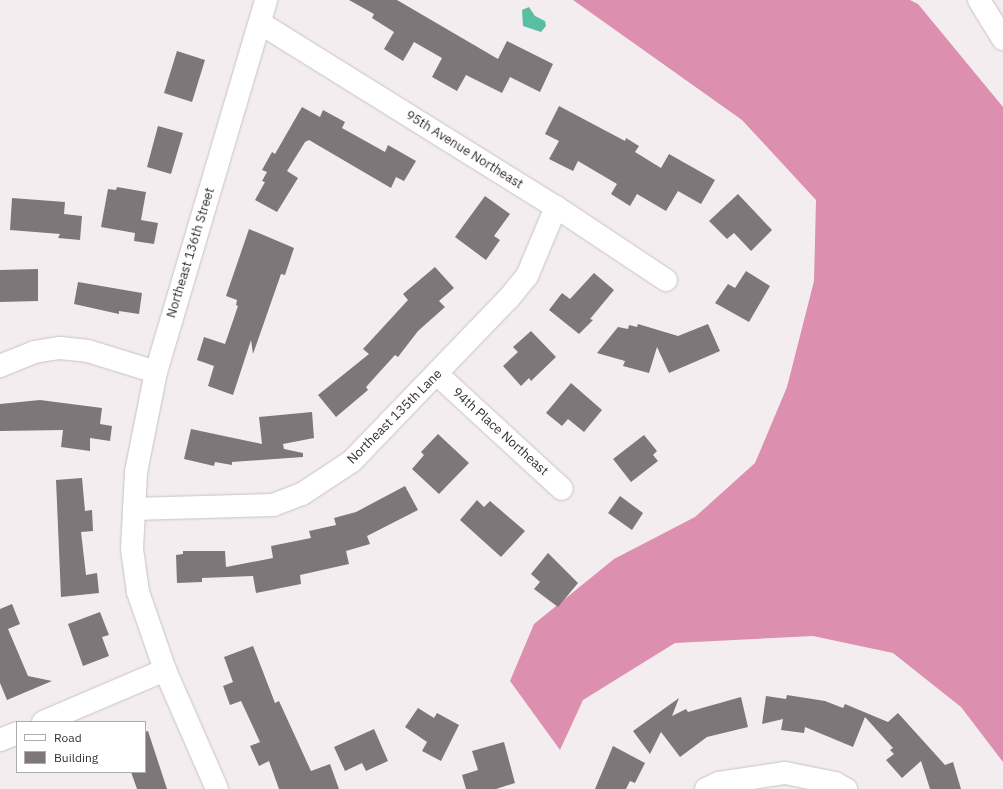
<!DOCTYPE html>
<html>
<head>
<meta charset="utf-8">
<style>
  body { margin:0 }
  #map { position:relative; width:1003px; height:789px; overflow:hidden; background:#f4edf0; font-family:"IBM Plex Sans",sans-serif }
  div>[style] { position:absolute }
  .forest>* { inset:0; background:#dd8faf }
  .water>* { inset:0; background:#59bea4 }
  .building>* { inset:0; background:#7d7779 }
  .roads { filter:drop-shadow(0 0 1px #c9c2c5) drop-shadow(0 0 1px #c9c2c5) }
  .minor>* { height:22px; margin:-11px; padding:0 11px; transform-origin:11px; border-radius:11px; background:#fff }
  span { translate:-50% -50%; white-space:nowrap; text-align:center; line-height:1.15; -webkit-text-stroke:4px #fff; paint-order:stroke }
  .street-label { font-size:13px; color:#333031 }
  .legend { position:absolute; left:16px; top:721px; width:130px; height:52px; box-sizing:border-box; background:#fff; border:1px solid #adacad; margin:0; padding:5px 7px; list-style:none; font-size:12px; color:#333031 }
  .legend li { display:flex; align-items:center; gap:8px; height:20px }
  .legend b { width:20px; border:1px solid #adacad }
</style>
</head>
<body>
<div id="map">
  <div class="forest">
    <div style="clip-path:polygon(573px 0,910px 0,918px 4px,1003px 107px,1003px 762px,961px 707px,893px 653px,813px 636px,675px 643px,583px 700px,560px 750px,510px 681px,534px 624px,614px 559px,695px 517px,755px 463px,787px 387px,814px 281px,816px 200px,742px 120px)"></div>
  </div>
  <div class="water">
    <div style="clip-path:polygon(529px 7px,535px 16px,545px 21px,546px 26px,541px 32px,523px 26px,522px 10px)"></div>
  </div>
  <div class="building">
    <div style="clip-path:polygon(349px 0,397px 0,498px 59px,507px 41px,553px 64px,540px 92px,510px 77px,502px 93px,466px 75px,457px 91px,432px 77px,442px 58px,414px 42px,403px 61px,384px 49px,394px 32px,372px 18px,374px 14px)"></div>
    <div style="clip-path:polygon(177px 51px,205px 60px,192px 102px,164px 93px)"></div>
    <div style="clip-path:polygon(559px 106px,625px 141px,626px 138px,639px 146px,635px 152px,661px 168px,669px 154px,715px 180px,701px 204px,678px 191px,666px 211px,637px 194px,630px 206px,611px 194px,617px 184px,578px 161px,573px 171px,549px 159px,559px 141px,545px 134px)"></div>
    <div style="clip-path:polygon(302px 107px,320px 117px,323px 110px,345px 122px,342px 128px,385px 152px,388px 145px,416px 161px,404px 181px,396px 177px,391px 188px,309px 140px,305px 142px,287px 171px,298px 178px,277px 212px,255px 200px,265px 182px,262px 181px,267px 172px,262px 170px,272px 152px,275px 154px)"></div>
    <div style="clip-path:polygon(158px 126px,183px 133px,171px 174px,147px 167px)"></div>
    <div style="clip-path:polygon(117px 187px,146px 192px,141px 220px,158px 223px,154px 244px,134px 241px,135px 233px,101px 227px,108px 189px,116px 190px)"></div>
    <div style="clip-path:polygon(738px 194px,772px 230px,751px 251px,734px 233px,727px 239px,709px 221px)"></div>
    <div style="clip-path:polygon(485px 196px,510px 214px,494px 236px,500px 240px,486px 260px,455px 237px)"></div>
    <div style="clip-path:polygon(12px 198px,65px 202px,64px 214px,82px 216px,80px 240px,58px 238px,60px 234px,10px 230px)"></div>
    <div style="clip-path:polygon(249px 229px,294px 248px,285px 275px,281px 274px,253px 354px,251px 340px,233px 395px,208px 386px,214px 366px,197px 360px,204px 337px,225px 344px,238px 306px,236px 305px,237px 300px,226px 296px)"></div>
    <div style="clip-path:polygon(435px 267px,454px 288px,439px 301px,445px 307px,418px 331px,398px 357px,395px 355px,366px 387px,368px 390px,336px 417px,318px 395px,369px 354px,363px 349px,408px 300px,403px 294px)"></div>
    <div style="clip-path:polygon(38px 269px,38px 301px,0 302px,0 270px)"></div>
    <div style="clip-path:polygon(746px 271px,770px 286px,749px 322px,715px 303px,728px 284px,735px 288px)"></div>
    <div style="clip-path:polygon(594px 273px,614px 290px,590px 319px,593px 320px,579px 334px,549px 310px,562px 293px,570px 299px)"></div>
    <div style="clip-path:polygon(78px 282px,142px 293px,139px 314px,119px 311px,119px 314px,74px 304px)"></div>
    <div style="clip-path:polygon(638px 324px,678px 336px,708px 324px,720px 351px,669px 373px,657px 347px,649px 373px,623px 366px,625px 361px,597px 353px,618px 327px,628px 329px,629px 325px,637px 327px)"></div>
    <div style="clip-path:polygon(531px 331px,556px 357px,531px 381px,529px 378px,521px 386px,503px 366px,518px 352px,513px 347px)"></div>
    <div style="clip-path:polygon(571px 383px,602px 410px,584px 432px,568px 419px,562px 426px,546px 413px)"></div>
    <div style="clip-path:polygon(40px 400px,102px 408px,100px 424px,112px 426px,110px 441px,90px 438px,90px 451px,61px 447px,63px 430px,0 431px,0 404px)"></div>
    <div style="clip-path:polygon(312px 412px,314px 438px,283px 444px,284px 449px,303px 453px,303px 457px,232px 462px,232px 465px,215px 462px,214px 466px,184px 459px,191px 429px,262px 444px,259px 417px)"></div>
    <div style="clip-path:polygon(438px 434px,469px 463px,439px 494px,412px 469px,424px 455px,421px 452px)"></div>
    <div style="clip-path:polygon(644px 435px,657px 451px,653px 455px,658px 461px,631px 482px,613px 459px)"></div>
    <div style="clip-path:polygon(82px 478px,85px 511px,92px 510px,93px 531px,81px 532px,86px 575px,97px 573px,99px 593px,61px 597px,56px 480px)"></div>
    <div style="clip-path:polygon(405px 486px,418px 510px,367px 536px,370px 544px,346px 551px,349px 564px,300px 575px,301px 584px,256px 593px,253px 576px,202px 578px,202px 582px,177px 583px,176px 555px,183px 554px,183px 551px,225px 551px,226px 567px,273px 558px,271px 546px,311px 538px,309px 531px,336px 525px,334px 518px,356px 512px)"></div>
    <div style="clip-path:polygon(620px 496px,643px 513px,632px 530px,608px 513px)"></div>
    <div style="clip-path:polygon(477px 500px,484px 507px,490px 501px,525px 531px,501px 557px,460px 520px)"></div>
    <div style="clip-path:polygon(548px 553px,578px 583px,558px 607px,534px 589px,540px 582px,531px 574px)"></div>
    <div style="clip-path:polygon(12px 604px,20px 624px,8px 629px,28px 676px,52px 681px,7px 700px,0 683px,0 609px)"></div>
    <div style="clip-path:polygon(100px 612px,109px 635px,102px 637px,109px 656px,83px 666px,68px 624px)"></div>
    <div style="clip-path:polygon(253px 646px,275px 703px,279px 701px,311px 771px,330px 764px,339px 789px,279px 789px,269px 761px,259px 766px,250px 746px,260px 742px,241px 701px,230px 705px,223px 686px,233px 682px,224px 657px)"></div>
    <div style="clip-path:polygon(787px 695px,825px 701px,843px 708px,845px 704px,888px 722px,898px 713px,945px 765px,953px 762px,961px 789px,930px 789px,921px 761px,902px 778px,886px 760px,894px 754px,890px 750px,893px 748px,865px 717px,853px 747px,805px 727px,804px 733px,781px 730px,783px 719px,762px 724px,766px 696px,786px 699px)"></div>
    <div style="clip-path:polygon(741px 697px,748px 727px,707px 737px,680px 757px,661px 732px,650px 754px,633px 731px,679px 698px,672px 716px,686px 709px,688px 712px)"></div>
    <div style="clip-path:polygon(418px 708px,434px 718px,437px 713px,459px 725px,441px 761px,422px 751px,427px 742px,405px 727px)"></div>
    <div style="clip-path:polygon(374px 729px,388px 761px,366px 771px,362px 763px,345px 771px,334px 747px)"></div>
    <div style="clip-path:polygon(148px 731px,167px 789px,137px 789px,131px 772px,145px 772px,145px 732px)"></div>
    <div style="clip-path:polygon(504px 742px,515px 783px,496px 789px,466px 789px,462px 775px,478px 770px,472px 751px)"></div>
    <div style="clip-path:polygon(613px 746px,645px 763px,635px 783px,630px 781px,626px 789px,595px 789px)"></div>
  </div>
  <div class="roads">
    <div class="minor">
      <div style="left:979px;top:0;width:46px;rotate:58.4deg"></div>
      <div style="left:260px;top:23px;width:349px;rotate:31.9deg"></div>
      <div style="left:556px;top:207px;width:132px;rotate:33.6deg"></div>
      <div style="left:0;top:366px;width:37px;rotate:-22deg"></div>
      <div style="left:34px;top:352px;width:26px;rotate:-9deg"></div>
      <div style="left:60px;top:348px;width:28px;rotate:6deg"></div>
      <div style="left:88px;top:351px;width:71px;rotate:17.2deg"></div>
      <div style="left:438px;top:375px;width:168px;rotate:42.6deg"></div>
      <div style="left:134px;top:509px;width:139px;rotate:-1.6deg"></div>
      <div style="left:273px;top:505px;width:31px;rotate:-21deg"></div>
      <div style="left:302px;top:494px;width:60px;rotate:-33.4deg"></div>
      <div style="left:352px;top:461px;width:226px;rotate:-46.1deg"></div>
      <div style="left:509px;top:298px;width:28px;rotate:-51deg"></div>
      <div style="left:527px;top:276px;width:75px;rotate:-67.2deg"></div>
      <div style="left:43px;top:722px;width:133px;rotate:-23.1deg"></div>
      <div style="left:0;top:740px;width:18px;rotate:-22deg"></div>
      <div style="left:217px;top:789px;width:130px;rotate:-113.6deg"></div>
      <div style="left:165px;top:670px;width:83px;rotate:-109.1deg"></div>
      <div style="left:138px;top:592px;width:43px;rotate:-97.9deg"></div>
      <div style="left:132px;top:549px;width:77px;rotate:-87deg"></div>
      <div style="left:136px;top:472px;width:102px;rotate:-78.7deg"></div>
      <div style="left:156px;top:372px;width:388px;rotate:-73.5deg"></div>
      <div style="left:706px;top:789px;width:14px;rotate:-25deg"></div>
      <div style="left:719px;top:783px;width:67px;rotate:-8.6deg"></div>
      <div style="left:785px;top:773px;width:51px;rotate:11.3deg"></div>
      <div style="left:835px;top:783px;width:13px;rotate:29deg"></div>
    </div>
  </div>
  <div class="street-label">
    <span style="left:464px;top:150px;rotate:32deg">95th Avenue Northeast</span>
    <span style="left:191px;top:253px;rotate:-73deg">Northeast 136th Street</span>
    <span style="left:395px;top:417px;rotate:-45deg">Northeast 135th Lane</span>
    <span style="left:500px;top:432px;rotate:42deg">94th Place Northeast</span>
  </div>
  <ul class="legend">
  <li><b style="height:5px;background:#fff"></b>Road</li>
  <li><b style="height:11px;background:#7d7779"></b>Building</li>
  </ul>
</div>
</body>
</html>
